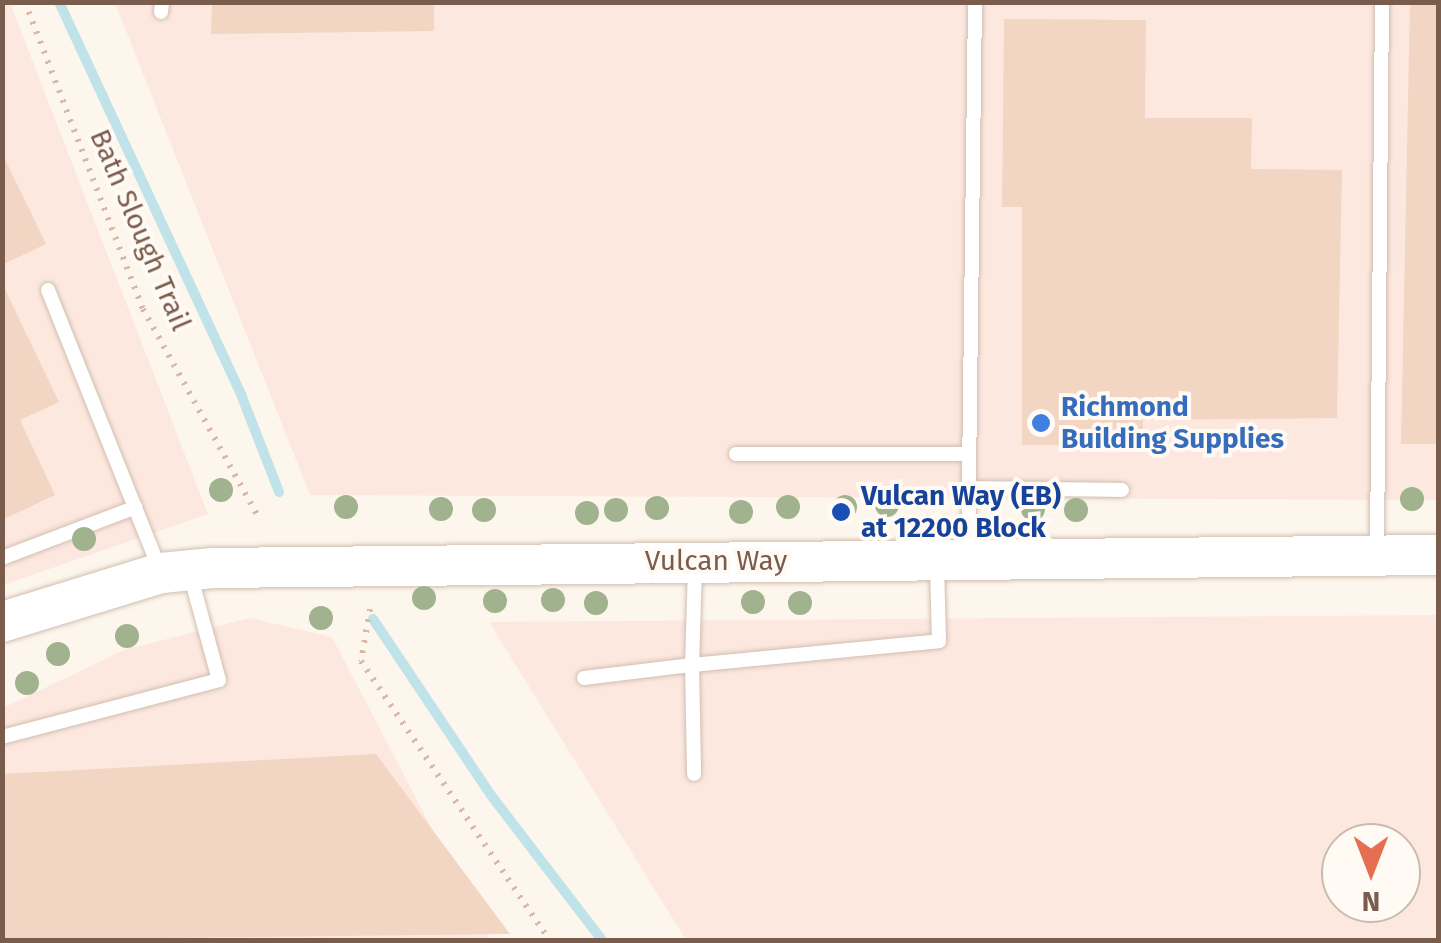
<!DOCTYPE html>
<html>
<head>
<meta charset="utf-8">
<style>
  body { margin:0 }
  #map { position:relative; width:1441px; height:943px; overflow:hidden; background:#fdf6ec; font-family:"Fira Sans",sans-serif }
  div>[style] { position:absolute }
  .commercial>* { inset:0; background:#fde8e0 }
  .stream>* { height:10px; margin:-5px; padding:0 5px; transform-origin:5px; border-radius:5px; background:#bfe3e8 }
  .building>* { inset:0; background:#f3d5c3 }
  .path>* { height:6px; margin-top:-3px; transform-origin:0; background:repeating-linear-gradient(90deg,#d9b8a5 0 2.5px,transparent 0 10.5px) }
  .roads { filter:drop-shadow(0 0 2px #d1beb0) drop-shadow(0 0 2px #d1beb0) }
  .lane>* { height:14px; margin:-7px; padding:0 7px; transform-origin:7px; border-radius:7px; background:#fff }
  .secondary>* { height:40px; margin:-20px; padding:0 20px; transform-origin:20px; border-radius:20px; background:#fff }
  .trees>* { width:24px; height:24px; margin:-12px; border-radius:50%; background:#a0b28e }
  .dots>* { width:28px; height:28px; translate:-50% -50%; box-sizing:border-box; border:5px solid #fffaf3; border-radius:50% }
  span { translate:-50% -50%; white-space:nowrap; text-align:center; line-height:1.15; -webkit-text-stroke:8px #fffaf3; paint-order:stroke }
  .street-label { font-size:28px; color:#7a5c4d }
  .shop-label { font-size:28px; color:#366cbe; font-weight:700 }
  .left { translate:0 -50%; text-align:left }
  .transit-label { font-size:28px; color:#164399; font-weight:700 }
  .frame { position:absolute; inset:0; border:5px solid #7a5c4d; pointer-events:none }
  .north { position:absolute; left:1321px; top:823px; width:100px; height:100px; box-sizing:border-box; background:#fffaf3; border:2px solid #cabbb1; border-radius:50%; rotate:180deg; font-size:28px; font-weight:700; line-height:40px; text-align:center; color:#7a5c4d }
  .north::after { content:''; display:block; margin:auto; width:35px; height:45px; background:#e76f51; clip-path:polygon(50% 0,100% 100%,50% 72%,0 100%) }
</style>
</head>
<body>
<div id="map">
  <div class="commercial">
    <div style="clip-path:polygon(2px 3px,10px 3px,208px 514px,3px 585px)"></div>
    <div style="clip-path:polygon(115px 3px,1438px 3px,1438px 500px,310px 495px)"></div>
    <div style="clip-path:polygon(evenodd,1438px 615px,1438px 940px,686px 940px,489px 622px,1438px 615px,1341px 843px,1401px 843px,1401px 903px,1341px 903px,1341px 843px)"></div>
    <div style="clip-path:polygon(250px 618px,332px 637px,490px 940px,3px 940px,3px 708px,124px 650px)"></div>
  </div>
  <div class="stream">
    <div style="left:59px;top:2px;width:435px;rotate:65.1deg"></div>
    <div style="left:242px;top:397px;width:102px;rotate:68.7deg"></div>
    <div style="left:373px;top:619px;width:211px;rotate:56.2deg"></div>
    <div style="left:490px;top:794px;width:184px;rotate:52.5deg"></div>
  </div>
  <div class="building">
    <div style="clip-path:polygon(212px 2px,434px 2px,434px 31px,211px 34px)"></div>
    <div style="clip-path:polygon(1410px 2px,1438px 2px,1438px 444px,1401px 444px)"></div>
    <div style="clip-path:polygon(1004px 19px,1146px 20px,1145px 118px,1252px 118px,1251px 169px,1342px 170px,1337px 418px,1143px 420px,1143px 445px,1022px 445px,1022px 207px,1002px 207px)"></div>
    <div style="clip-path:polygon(2px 153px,46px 244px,2px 265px)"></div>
    <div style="clip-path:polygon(2px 283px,59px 402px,20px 420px,55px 495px,2px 520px)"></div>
    <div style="clip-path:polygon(376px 754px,510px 934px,2px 940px,2px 774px)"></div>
  </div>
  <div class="path">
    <div style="left:25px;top:2px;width:329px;rotate:69deg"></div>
    <div style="left:143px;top:309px;width:241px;rotate:61deg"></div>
    <div style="left:370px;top:609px;width:53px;rotate:99.8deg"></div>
    <div style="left:361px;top:661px;width:336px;rotate:56deg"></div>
  </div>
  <div class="roads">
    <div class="lane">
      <div style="left:161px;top:12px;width:10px;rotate:-84deg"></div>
      <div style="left:48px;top:290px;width:299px;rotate:68.2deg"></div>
      <div style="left:736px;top:454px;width:233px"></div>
      <div style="left:968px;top:488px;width:154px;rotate:0.7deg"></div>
      <div style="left:1377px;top:550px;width:548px;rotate:-89.48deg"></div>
      <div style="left:968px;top:557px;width:555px;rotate:-89.28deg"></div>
      <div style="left:2px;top:558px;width:143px;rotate:-20.8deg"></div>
      <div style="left:695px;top:566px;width:99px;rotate:91.7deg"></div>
      <div style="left:692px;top:665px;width:248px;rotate:-5.5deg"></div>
      <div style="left:939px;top:641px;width:76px;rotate:-91.5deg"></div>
      <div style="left:584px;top:678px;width:109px;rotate:-6.9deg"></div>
      <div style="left:692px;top:665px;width:109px;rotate:88.9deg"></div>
      <div style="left:2px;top:737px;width:224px;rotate:-14.7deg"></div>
      <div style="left:219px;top:680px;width:110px;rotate:-105.3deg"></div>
    </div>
    <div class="secondary">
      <div style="left:2px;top:622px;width:166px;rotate:-17.1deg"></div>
      <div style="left:161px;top:573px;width:52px;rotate:-5.5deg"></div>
      <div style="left:213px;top:568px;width:1225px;rotate:-0.61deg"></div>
    </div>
  </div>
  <div class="trees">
    <div style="left:221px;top:490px"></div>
    <div style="left:1412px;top:499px"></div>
    <div style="left:887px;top:505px"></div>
    <div style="left:346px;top:507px"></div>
    <div style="left:788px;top:507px"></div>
    <div style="left:845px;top:507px"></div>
    <div style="left:657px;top:508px"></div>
    <div style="left:441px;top:509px"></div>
    <div style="left:1033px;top:509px"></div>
    <div style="left:484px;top:510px"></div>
    <div style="left:616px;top:510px"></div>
    <div style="left:1076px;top:510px"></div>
    <div style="left:741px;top:512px"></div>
    <div style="left:587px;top:513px"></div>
    <div style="left:84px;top:539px"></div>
    <div style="left:424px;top:598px"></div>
    <div style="left:553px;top:600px"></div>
    <div style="left:495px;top:601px"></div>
    <div style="left:753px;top:602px"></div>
    <div style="left:596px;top:603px"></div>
    <div style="left:800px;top:603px"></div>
    <div style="left:321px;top:618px"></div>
    <div style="left:127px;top:636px"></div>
    <div style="left:58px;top:654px"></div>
    <div style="left:27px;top:683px"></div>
  </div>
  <div class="dots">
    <div style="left:1041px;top:423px;background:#3f7fe0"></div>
    <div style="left:841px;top:512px;background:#1a4fb4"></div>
  </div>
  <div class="street-label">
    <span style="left:140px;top:230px;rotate:67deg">Bath Slough Trail</span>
    <span style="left:716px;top:561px">Vulcan Way</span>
  </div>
  <div class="shop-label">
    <span class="left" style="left:1061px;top:423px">Richmond<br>Building Supplies</span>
  </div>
  <div class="transit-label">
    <span class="left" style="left:861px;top:512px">Vulcan Way (EB)<br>at 12200 Block</span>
  </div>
  <div class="frame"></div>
  <div class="north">N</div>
</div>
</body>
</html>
